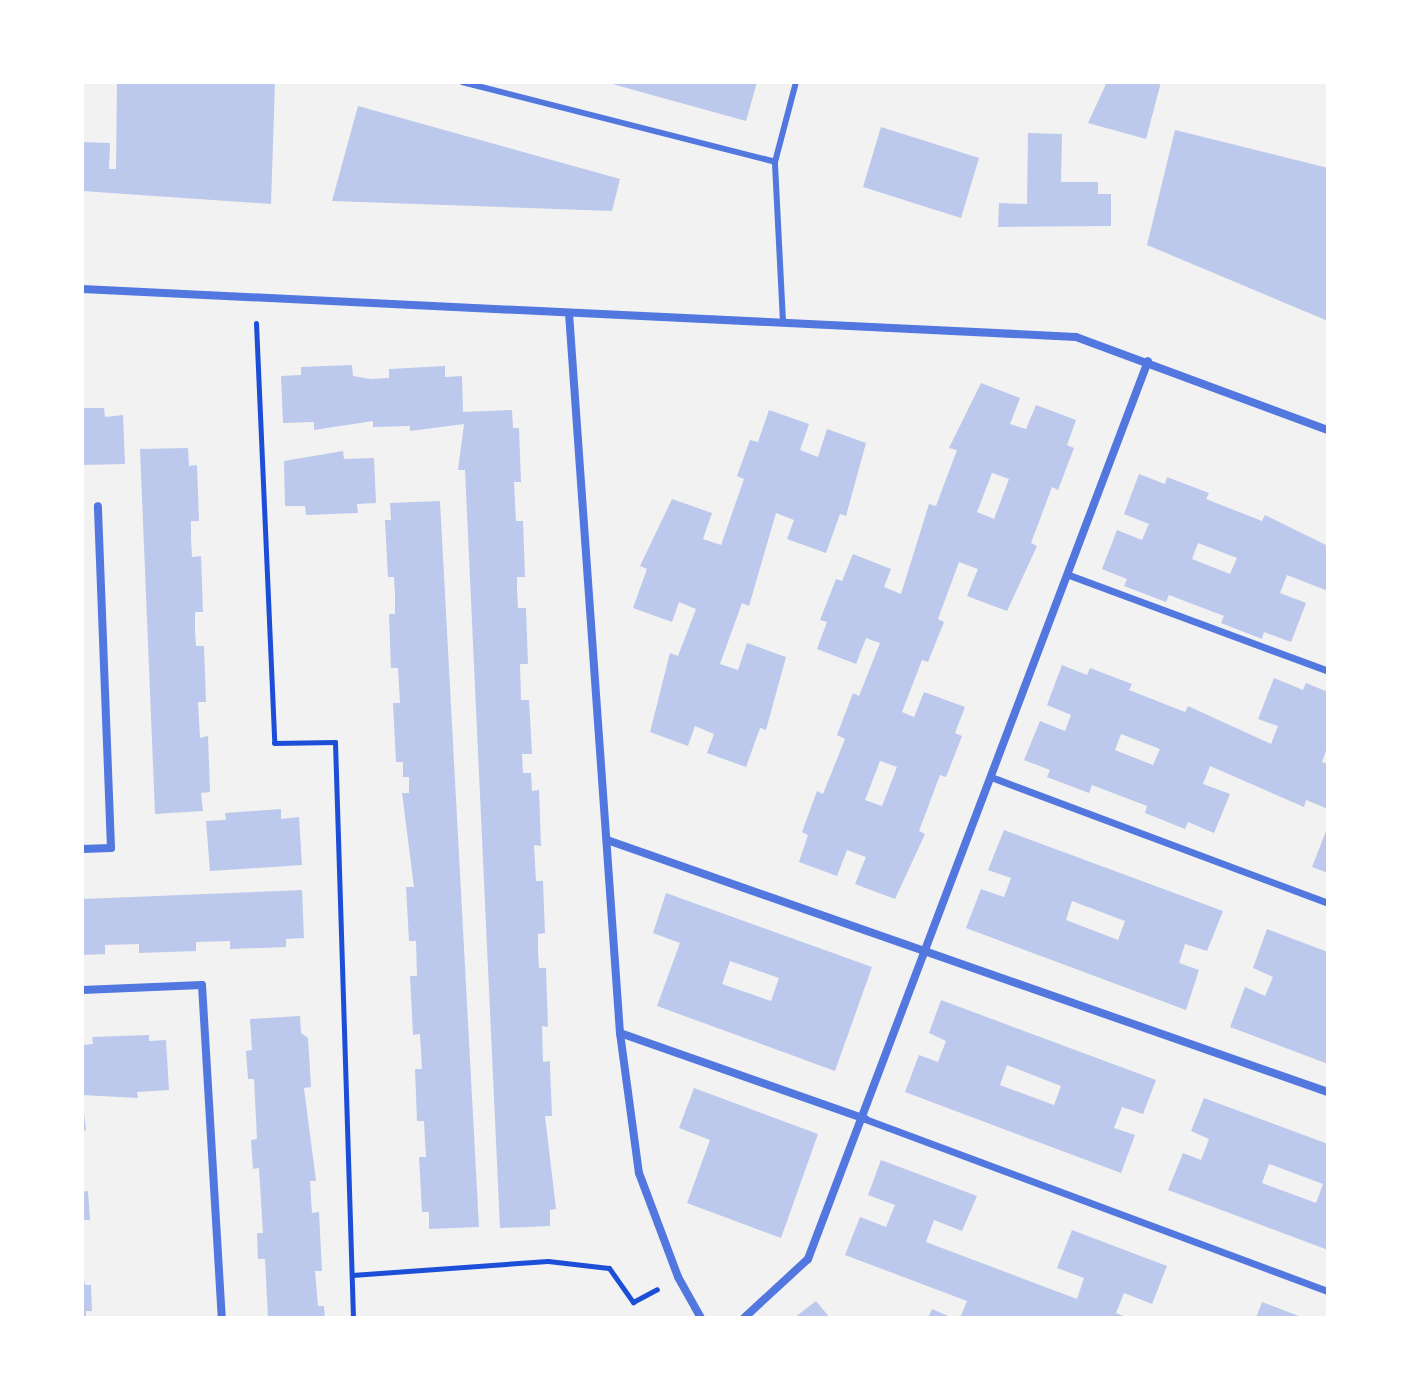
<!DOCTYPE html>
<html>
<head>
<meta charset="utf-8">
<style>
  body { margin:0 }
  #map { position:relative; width:1410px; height:1400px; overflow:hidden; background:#f2f2f2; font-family:Commissioner,sans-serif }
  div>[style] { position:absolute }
  .building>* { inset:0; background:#bdc9ec }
  .path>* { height:5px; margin:-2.5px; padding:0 2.5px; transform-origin:2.5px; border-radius:2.5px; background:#1d4ed8 }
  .service>* { height:6px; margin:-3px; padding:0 3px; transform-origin:3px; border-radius:3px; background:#5277de }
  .pedestrian>* { height:7px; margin:-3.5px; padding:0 3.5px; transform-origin:3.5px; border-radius:3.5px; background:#5277de }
  .minor>* { height:8px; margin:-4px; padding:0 4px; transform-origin:4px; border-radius:4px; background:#5277de }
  span { translate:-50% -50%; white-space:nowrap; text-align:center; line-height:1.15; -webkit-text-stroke:6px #fff; paint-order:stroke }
  .frame { position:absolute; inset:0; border:84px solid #fff; pointer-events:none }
</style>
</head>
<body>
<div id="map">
  <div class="building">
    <div style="clip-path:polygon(117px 82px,275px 82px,271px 204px,82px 191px,82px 142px,110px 143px,109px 169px,116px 169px)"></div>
    <div style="clip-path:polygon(605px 82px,757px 82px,746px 121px)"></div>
    <div style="clip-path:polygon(1107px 82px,1161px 82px,1146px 139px,1088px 123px)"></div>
    <div style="clip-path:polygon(358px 106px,620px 179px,612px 211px,332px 201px)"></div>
    <div style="clip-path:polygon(881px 127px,979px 158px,961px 218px,863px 187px)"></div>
    <div style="clip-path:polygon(1175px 130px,1328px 168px,1328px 321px,1147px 245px)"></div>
    <div style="clip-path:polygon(1028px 133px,1062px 134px,1061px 182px,1098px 182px,1098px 194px,1111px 194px,1111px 226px,998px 227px,999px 203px,1027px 204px)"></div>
    <div style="clip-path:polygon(352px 365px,353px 376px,371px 379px,389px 378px,389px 369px,445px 366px,445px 377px,462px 376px,463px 412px,512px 410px,513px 428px,519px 428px,521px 482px,514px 482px,516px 521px,523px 521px,525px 577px,517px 577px,517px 591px,518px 608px,526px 608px,528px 664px,520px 664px,521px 700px,529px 700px,532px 754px,522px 754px,523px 773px,531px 773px,532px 791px,539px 790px,541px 846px,534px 845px,536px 881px,543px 881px,545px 933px,538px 934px,538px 952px,539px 968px,546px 968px,548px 1027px,542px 1026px,543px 1062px,550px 1061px,550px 1066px,552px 1116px,545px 1116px,556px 1209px,550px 1210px,550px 1226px,500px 1228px,465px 470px,458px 470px,464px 424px,410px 431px,410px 426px,373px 427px,373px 421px,314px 430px,314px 422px,283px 423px,281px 376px,301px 375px,301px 367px)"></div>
    <div style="clip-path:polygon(evenodd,981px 383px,1020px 398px,1010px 424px,1026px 429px,1036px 405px,1076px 420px,1067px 445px,1074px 448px,1058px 490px,1052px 487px,1031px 543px,1037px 546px,1007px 611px,967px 596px,978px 569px,959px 562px,938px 619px,944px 622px,928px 662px,922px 660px,902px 712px,914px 717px,924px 692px,965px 707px,955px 733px,962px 736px,946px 777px,940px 775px,919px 831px,925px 834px,895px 899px,855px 884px,866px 857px,847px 850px,837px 876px,799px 862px,808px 835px,802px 832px,817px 791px,823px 794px,845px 739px,837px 735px,853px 693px,859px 696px,880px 643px,866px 638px,856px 664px,817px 649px,827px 622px,820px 620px,836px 579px,842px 581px,853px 554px,891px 569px,884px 587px,901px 594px,929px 504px,936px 506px,957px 450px,949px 448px,981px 383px,992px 473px,1009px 479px,994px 519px,977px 512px,992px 473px,981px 383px,880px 761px,897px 767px,882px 806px,865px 800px,880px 761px)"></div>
    <div style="clip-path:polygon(82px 408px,104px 408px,105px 417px,123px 415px,125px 464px,82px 465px)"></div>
    <div style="clip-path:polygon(769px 410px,809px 424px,800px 450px,818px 457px,827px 429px,866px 443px,846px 516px,840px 514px,826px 553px,787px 539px,794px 520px,776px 513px,749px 606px,742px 603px,720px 664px,738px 670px,747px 643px,786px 657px,766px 730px,760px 728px,746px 767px,707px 753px,714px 734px,695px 726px,688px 746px,650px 732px,670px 653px,678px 656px,696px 609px,679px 602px,672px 622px,633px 608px,647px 569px,640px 566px,672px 499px,712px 513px,703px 539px,721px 545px,744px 479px,737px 476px,750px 440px,758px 442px)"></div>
    <div style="clip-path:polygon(188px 448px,189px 466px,197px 465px,199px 521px,191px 521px,191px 539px,192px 557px,201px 556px,203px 612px,195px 612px,195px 630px,196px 646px,204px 646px,206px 702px,198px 702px,200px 738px,208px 736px,210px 792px,201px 793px,203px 811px,155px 814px,140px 449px)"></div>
    <div style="clip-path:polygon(343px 451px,344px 459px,374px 458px,376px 503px,357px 504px,358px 513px,306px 515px,305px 506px,285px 506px,284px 461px)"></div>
    <div style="clip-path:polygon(evenodd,1139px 474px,1165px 484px,1167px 477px,1209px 493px,1206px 499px,1262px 521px,1265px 515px,1328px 546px,1328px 591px,1287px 575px,1280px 593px,1306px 603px,1291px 642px,1264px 632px,1262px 639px,1221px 623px,1224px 616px,1169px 595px,1166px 602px,1124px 586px,1127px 579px,1102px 569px,1117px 530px,1142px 540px,1149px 524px,1124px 514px,1139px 474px,1198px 543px,1237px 558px,1230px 574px,1192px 559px,1198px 543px)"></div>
    <div style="clip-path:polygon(440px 501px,479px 1227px,429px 1229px,429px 1212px,422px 1212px,419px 1157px,426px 1157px,425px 1141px,424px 1121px,417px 1121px,415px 1069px,422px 1069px,420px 1034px,413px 1035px,410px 976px,417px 976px,416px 941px,409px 941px,406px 887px,414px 887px,402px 793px,409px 793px,409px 777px,403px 777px,403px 762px,396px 762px,393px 703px,400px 703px,398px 668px,391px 668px,389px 614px,395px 614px,395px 593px,394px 577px,388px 577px,385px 520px,391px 520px,390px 503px)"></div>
    <div style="clip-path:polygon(evenodd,1062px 665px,1087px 675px,1090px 668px,1132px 684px,1129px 690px,1185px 712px,1188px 706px,1271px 744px,1278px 726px,1258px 719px,1274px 678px,1303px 690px,1306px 683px,1328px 692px,1328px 745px,1322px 762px,1328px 764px,1328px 809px,1306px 800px,1304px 807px,1210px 766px,1203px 784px,1230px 794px,1214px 833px,1188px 822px,1185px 829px,1145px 813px,1147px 806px,1092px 785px,1089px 793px,1047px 777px,1050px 770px,1024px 760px,1040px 721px,1065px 731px,1071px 715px,1047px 705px,1062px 665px,1121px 734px,1160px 749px,1153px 765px,1115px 750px,1121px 734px)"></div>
    <div style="clip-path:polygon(281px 809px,281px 819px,299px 817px,302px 865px,210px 871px,206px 821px,226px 820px,225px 813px)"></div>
    <div style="clip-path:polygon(1328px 826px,1328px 873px,1312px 867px)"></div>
    <div style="clip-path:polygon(evenodd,1004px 830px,1223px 911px,1207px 951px,1185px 944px,1179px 963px,1199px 970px,1186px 1010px,966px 928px,981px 889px,1004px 897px,1011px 878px,988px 870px,1004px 830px,1072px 901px,1125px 921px,1118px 940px,1066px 920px,1072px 901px)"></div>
    <div style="clip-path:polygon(302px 890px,304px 938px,286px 939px,286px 947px,230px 949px,230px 941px,196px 942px,196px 951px,139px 953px,139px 944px,105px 945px,105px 954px,82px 955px,82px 899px)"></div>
    <div style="clip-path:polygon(evenodd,666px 893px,872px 967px,835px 1071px,657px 1006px,680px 943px,653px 933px,666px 893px,730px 961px,779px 978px,771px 1001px,722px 984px,730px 961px)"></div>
    <div style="clip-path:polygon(1267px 929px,1328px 952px,1328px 1064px,1230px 1027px,1245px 987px,1265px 996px,1273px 977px,1253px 968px)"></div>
    <div style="clip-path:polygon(evenodd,941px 1000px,1156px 1080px,1143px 1114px,1122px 1107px,1114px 1128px,1135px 1135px,1121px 1173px,905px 1092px,919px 1055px,938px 1062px,946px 1041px,929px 1033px,941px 1000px,1007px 1065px,1061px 1086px,1054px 1105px,1000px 1085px,1007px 1065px)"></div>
    <div style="clip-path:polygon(300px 1016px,301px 1033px,308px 1038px,311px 1087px,304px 1088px,316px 1181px,310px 1181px,312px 1213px,319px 1212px,322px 1271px,315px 1271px,318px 1306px,324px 1306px,325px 1318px,268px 1318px,265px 1259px,258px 1259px,257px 1233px,263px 1233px,259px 1168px,253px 1169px,251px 1140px,257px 1139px,254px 1079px,248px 1079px,246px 1051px,252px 1050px,250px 1019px)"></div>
    <div style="clip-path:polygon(149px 1035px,149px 1041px,166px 1040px,169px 1090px,137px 1092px,138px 1098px,82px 1095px,82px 1045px,93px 1044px,92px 1037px)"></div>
    <div style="clip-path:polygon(694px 1088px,818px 1134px,781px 1238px,687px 1203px,710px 1140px,679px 1128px)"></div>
    <div style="clip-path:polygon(82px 1097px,86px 1130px,82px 1131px)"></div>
    <div style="clip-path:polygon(evenodd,1204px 1098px,1328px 1144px,1328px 1250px,1168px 1190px,1183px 1153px,1201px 1160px,1209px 1139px,1191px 1131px,1204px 1098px,1269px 1164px,1323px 1184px,1316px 1203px,1262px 1183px,1269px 1164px)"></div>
    <div style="clip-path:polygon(881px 1160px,977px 1196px,962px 1231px,934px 1220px,926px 1242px,1077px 1299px,1084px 1278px,1057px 1268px,1072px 1230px,1167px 1266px,1152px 1304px,1124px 1293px,1116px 1313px,1128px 1318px,960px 1318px,967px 1301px,845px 1255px,860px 1217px,886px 1227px,895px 1205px,868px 1195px)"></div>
    <div style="clip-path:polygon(88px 1191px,90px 1220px,82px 1220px,82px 1192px)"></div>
    <div style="clip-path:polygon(82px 1270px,85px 1285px,91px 1285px,92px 1311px,86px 1311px,86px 1318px,82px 1318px)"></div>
    <div style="clip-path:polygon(816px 1301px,830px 1318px,794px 1318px)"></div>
    <div style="clip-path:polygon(1262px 1302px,1304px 1318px,1256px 1318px)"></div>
    <div style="clip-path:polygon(932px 1309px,953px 1318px,928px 1318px)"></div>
  </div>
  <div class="path">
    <div style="left:256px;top:323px;width:420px;rotate:87.5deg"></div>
    <div style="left:274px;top:743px;width:61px;rotate:-0.9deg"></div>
    <div style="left:335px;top:742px;width:576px;rotate:88.21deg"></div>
    <div style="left:352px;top:1275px;width:196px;rotate:-4.1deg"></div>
    <div style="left:548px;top:1261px;width:61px;rotate:6.5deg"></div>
    <div style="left:609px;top:1268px;width:42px;rotate:54.8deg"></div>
    <div style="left:633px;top:1302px;width:27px;rotate:-28deg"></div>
  </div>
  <div class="service">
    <div style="left:462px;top:82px;width:323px;rotate:14.3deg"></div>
    <div style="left:783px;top:322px;width:160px;rotate:-92.9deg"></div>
    <div style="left:775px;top:162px;width:83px;rotate:-75.3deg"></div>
  </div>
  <div class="pedestrian">
    <div style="left:1069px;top:575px;width:276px;rotate:20.3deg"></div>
    <div style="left:991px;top:777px;width:360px;rotate:20.5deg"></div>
    <div style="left:865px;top:1119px;width:494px;rotate:20.4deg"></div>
  </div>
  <div class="minor">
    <div style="left:82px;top:289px;width:995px;rotate:2.76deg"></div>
    <div style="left:1076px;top:337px;width:269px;rotate:20.3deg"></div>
    <div style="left:569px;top:313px;width:722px;rotate:85.95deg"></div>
    <div style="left:620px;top:1033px;width:141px;rotate:82.3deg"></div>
    <div style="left:639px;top:1173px;width:111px;rotate:69.4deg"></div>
    <div style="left:678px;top:1277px;width:47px;rotate:60.7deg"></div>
    <div style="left:607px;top:840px;width:764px;rotate:19.27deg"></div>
    <div style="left:82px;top:849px;width:29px;rotate:-2deg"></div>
    <div style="left:111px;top:848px;width:342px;rotate:-92.2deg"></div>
    <div style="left:82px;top:990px;width:120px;rotate:-2.4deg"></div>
    <div style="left:202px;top:985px;width:334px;rotate:86.6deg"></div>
    <div style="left:620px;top:1033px;width:260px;rotate:19.3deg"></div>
    <div style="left:744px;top:1318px;width:87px;rotate:-42.7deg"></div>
    <div style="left:808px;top:1259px;width:960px;rotate:-69.26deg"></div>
  </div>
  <div class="frame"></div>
</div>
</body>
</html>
